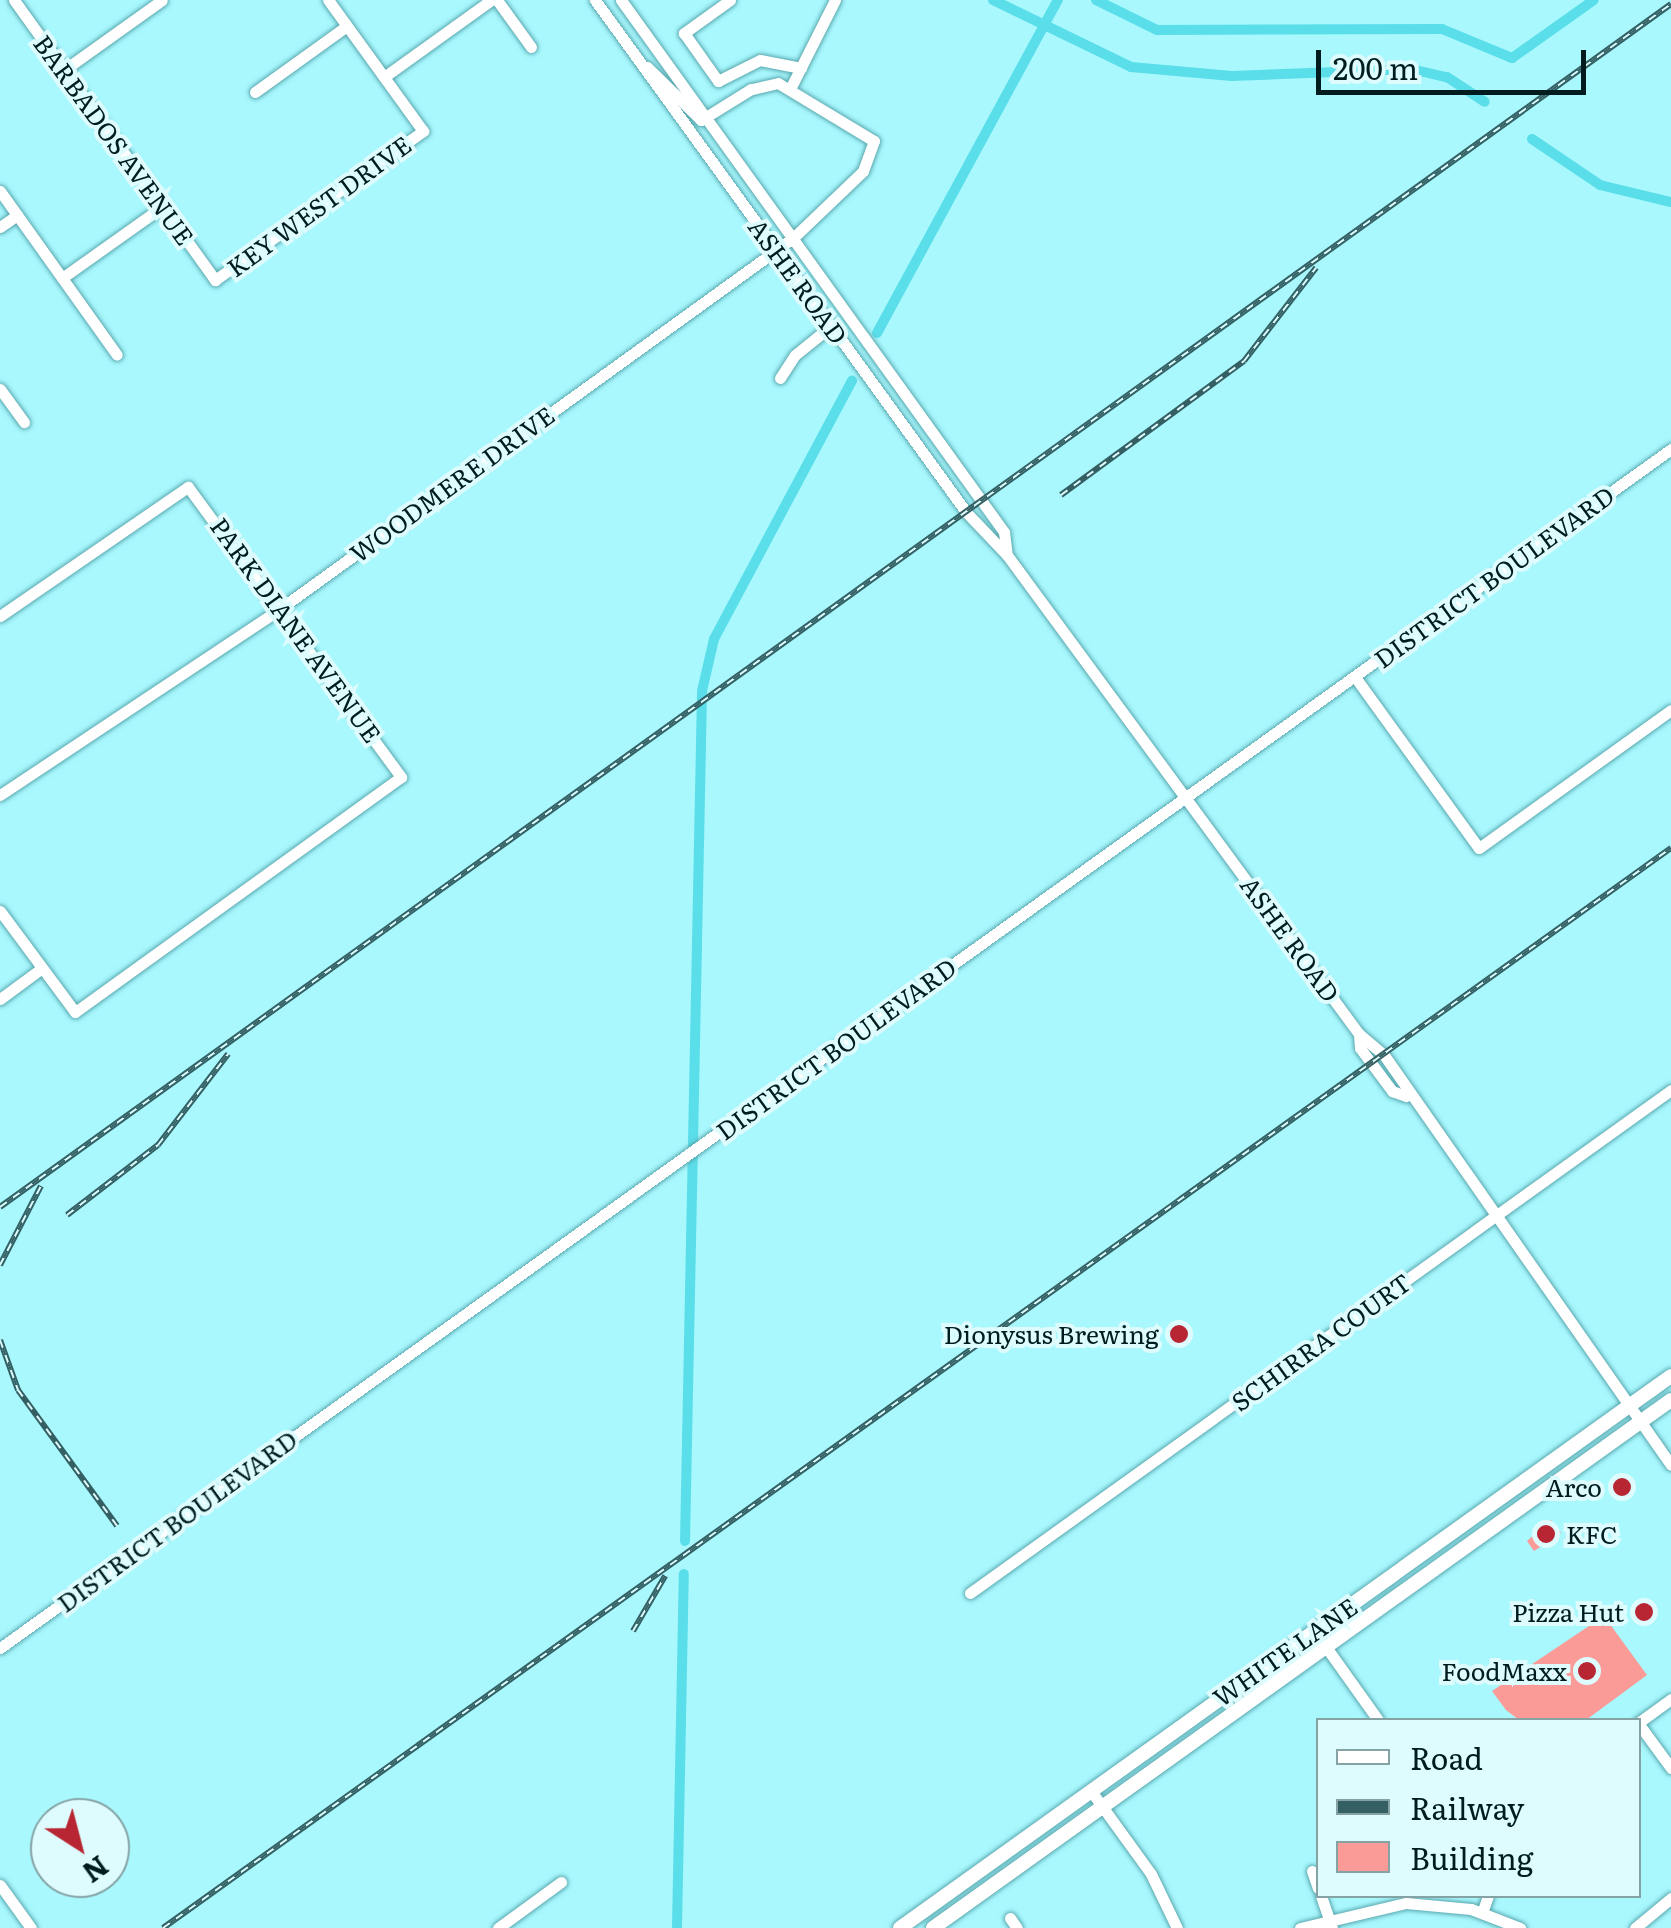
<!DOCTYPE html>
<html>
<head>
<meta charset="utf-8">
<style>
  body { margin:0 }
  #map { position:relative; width:1671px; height:1928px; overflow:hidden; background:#a8f8fe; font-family:Literata,serif }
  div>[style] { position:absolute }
  .canal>* { height:10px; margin:-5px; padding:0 5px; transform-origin:5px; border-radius:5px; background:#5adee9 }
  .building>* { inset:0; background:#fb9b97 }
  .roads { filter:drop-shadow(0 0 2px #5aa8af) drop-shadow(0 0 2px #5aa8af) }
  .minor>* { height:11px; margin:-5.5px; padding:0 5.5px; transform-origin:5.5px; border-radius:5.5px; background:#fff }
  .major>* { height:14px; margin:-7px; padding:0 7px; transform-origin:7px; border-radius:7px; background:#fff }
  .rail>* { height:6px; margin-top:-3px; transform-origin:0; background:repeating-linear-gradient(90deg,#defcfe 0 8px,#346064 0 16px); box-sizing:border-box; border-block:2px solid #346064 }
  .dots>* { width:28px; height:28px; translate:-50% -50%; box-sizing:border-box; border:5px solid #defcfe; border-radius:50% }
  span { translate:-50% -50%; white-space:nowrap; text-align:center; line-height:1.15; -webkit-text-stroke:8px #defcfe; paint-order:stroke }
  .street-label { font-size:25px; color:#001c1f }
  .poi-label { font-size:25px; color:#001c1f }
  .right { translate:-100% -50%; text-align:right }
  .left { translate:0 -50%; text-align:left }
  .legend { position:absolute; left:1316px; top:1718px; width:325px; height:180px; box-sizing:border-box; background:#defcfe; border:2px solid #85a2a5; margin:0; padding:12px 18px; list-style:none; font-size:30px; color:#001c1f }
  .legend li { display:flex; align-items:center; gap:20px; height:50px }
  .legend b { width:50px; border:2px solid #85a2a5 }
  .north { position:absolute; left:30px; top:1798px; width:100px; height:100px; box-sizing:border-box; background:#defcfe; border:2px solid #85a2a5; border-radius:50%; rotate:144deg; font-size:28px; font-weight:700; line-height:40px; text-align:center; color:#001c1f }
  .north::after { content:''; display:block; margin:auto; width:35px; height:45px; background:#b72632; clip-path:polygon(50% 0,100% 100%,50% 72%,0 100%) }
  .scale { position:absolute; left:1316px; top:50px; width:270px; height:45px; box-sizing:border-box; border:5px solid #001c1f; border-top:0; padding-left:12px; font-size:30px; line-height:35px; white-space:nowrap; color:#001c1f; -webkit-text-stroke:8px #defcfe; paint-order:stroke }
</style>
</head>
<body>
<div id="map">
  <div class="canal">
    <div style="left:993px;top:0;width:153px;rotate:25.9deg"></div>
    <div style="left:1131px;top:67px;width:101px;rotate:5.1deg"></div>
    <div style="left:1232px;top:76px;width:179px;rotate:-2.2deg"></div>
    <div style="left:1411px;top:69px;width:37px;rotate:13deg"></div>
    <div style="left:1447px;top:77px;width:45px;rotate:33.3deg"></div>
    <div style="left:1096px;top:0;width:68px;rotate:26.2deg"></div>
    <div style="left:1157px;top:30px;width:285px;rotate:-0.2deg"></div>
    <div style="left:1442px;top:29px;width:76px;rotate:22.5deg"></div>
    <div style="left:1512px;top:58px;width:100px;rotate:-35.3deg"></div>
    <div style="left:1532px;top:139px;width:82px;rotate:34.1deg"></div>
    <div style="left:1600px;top:185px;width:73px;rotate:13.5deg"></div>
    <div style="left:877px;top:333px;width:379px;rotate:-61.5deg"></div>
    <div style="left:685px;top:1541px;width:850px;rotate:-88.85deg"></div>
    <div style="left:702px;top:691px;width:53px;rotate:-77deg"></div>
    <div style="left:714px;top:639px;width:293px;rotate:-61.9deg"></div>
    <div style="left:677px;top:1928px;width:354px;rotate:-88.9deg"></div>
  </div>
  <div class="building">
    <div style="clip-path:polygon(1551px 1520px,1561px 1533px,1534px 1551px,1527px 1541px)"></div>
    <div style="clip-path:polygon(1604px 1616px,1647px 1675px,1586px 1720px,1519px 1720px,1506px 1710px,1492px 1691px)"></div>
  </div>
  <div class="roads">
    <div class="minor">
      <div style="left:14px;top:0;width:345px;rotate:54.3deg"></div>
      <div style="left:215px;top:280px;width:256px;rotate:-35.6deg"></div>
      <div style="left:423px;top:131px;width:162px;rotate:-125.9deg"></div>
      <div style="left:497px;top:0;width:58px;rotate:54.1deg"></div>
      <div style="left:595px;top:0;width:632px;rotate:54.07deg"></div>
      <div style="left:966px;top:512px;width:59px;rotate:46.4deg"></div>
      <div style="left:1007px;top:555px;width:594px;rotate:53.69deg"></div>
      <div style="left:1359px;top:1034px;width:33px;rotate:40deg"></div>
      <div style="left:1384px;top:1055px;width:500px;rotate:55.01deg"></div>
      <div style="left:621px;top:0;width:656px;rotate:54.25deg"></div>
      <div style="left:1004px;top:532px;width:23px;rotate:83deg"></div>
      <div style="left:730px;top:0;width:57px;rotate:144.3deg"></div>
      <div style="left:684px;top:33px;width:59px;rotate:54.7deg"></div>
      <div style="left:718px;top:81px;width:47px;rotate:-26.6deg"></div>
      <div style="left:760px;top:60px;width:42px;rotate:11deg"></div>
      <div style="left:64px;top:70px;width:120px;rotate:-35.5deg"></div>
      <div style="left:384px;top:77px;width:132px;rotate:-35.7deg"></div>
      <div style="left:790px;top:89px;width:100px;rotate:-63.2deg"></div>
      <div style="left:255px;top:92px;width:113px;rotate:-35.7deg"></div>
      <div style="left:0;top:191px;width:201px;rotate:54.5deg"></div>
      <div style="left:0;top:227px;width:21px;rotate:-35deg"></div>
      <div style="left:62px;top:278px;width:123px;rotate:-35.4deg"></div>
      <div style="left:780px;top:378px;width:27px;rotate:-57deg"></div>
      <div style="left:795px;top:355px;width:46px;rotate:-38.9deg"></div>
      <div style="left:0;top:389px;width:41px;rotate:54deg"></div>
      <div style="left:0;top:616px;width:228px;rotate:-34.5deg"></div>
      <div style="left:188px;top:487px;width:360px;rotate:53.7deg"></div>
      <div style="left:401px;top:777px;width:402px;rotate:144.2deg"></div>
      <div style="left:75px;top:1012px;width:126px;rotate:-126.6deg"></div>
      <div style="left:1355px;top:677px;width:211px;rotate:54.1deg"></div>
      <div style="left:1479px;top:848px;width:236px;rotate:-35.7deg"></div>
      <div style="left:0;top:795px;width:338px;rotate:-33.6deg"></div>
      <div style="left:281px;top:608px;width:632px;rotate:-35.85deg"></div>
      <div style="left:793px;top:238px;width:97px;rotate:-43.7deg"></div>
      <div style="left:863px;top:171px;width:32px;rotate:-70deg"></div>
      <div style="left:874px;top:141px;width:112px;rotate:-148.9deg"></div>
      <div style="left:778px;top:83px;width:28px;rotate:167deg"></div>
      <div style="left:751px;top:89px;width:59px;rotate:148.2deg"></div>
      <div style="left:701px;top:120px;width:76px;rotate:-135.5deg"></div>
      <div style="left:0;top:999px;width:52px;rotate:-36.4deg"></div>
      <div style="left:1359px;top:1034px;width:14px;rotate:86deg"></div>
      <div style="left:1360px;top:1048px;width:54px;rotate:53.3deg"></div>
      <div style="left:1392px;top:1091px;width:15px;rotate:20deg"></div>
      <div style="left:970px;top:1593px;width:863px;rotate:-35.66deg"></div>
      <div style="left:1326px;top:1647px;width:90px;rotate:54.5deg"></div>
      <div style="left:0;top:1648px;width:2057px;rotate:-35.66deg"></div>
      <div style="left:1638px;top:1723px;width:56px;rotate:53.7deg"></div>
      <div style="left:1638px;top:1723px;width:41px;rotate:-36deg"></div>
      <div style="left:1091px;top:1791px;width:102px;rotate:54.1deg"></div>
      <div style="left:1151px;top:1874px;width:60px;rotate:64.3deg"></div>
      <div style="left:1312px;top:1871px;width:18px;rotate:71deg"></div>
      <div style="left:0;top:1885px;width:53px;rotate:54.2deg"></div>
      <div style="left:1321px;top:1896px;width:34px;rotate:71deg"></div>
      <div style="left:1482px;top:1913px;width:18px;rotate:-71deg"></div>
      <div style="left:1010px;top:1918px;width:12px;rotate:55deg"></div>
      <div style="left:498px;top:1928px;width:78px;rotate:-36.1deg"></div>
      <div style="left:1300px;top:1928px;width:109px;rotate:-13.3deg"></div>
      <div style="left:1406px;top:1903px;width:65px;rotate:5.3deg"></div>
      <div style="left:1471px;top:1909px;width:53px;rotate:21.2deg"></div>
      <div style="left:1635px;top:1928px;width:47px;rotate:-39.8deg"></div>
    </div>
    <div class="major">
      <div style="left:900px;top:1928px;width:948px;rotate:-35.6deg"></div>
      <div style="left:933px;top:1928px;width:907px;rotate:-35.58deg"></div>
    </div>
  </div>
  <div class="rail">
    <div style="left:1061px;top:495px;width:227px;rotate:-36.2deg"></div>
    <div style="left:1244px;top:361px;width:118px;rotate:-52.3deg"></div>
    <div style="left:0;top:1207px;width:2059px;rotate:-35.75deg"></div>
    <div style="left:67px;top:1215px;width:115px;rotate:-37.6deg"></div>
    <div style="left:158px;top:1145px;width:115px;rotate:-52.4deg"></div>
    <div style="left:0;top:1265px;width:89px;rotate:-62.6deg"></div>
    <div style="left:0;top:1340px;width:53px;rotate:70.2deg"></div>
    <div style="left:18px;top:1390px;width:168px;rotate:53.9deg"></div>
    <div style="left:633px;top:1631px;width:64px;rotate:-59.8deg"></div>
    <div style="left:163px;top:1928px;width:1855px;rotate:-35.61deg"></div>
  </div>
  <div class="dots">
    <div style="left:1179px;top:1334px;background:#b72632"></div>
    <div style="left:1622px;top:1487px;background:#b72632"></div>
    <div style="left:1546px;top:1534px;background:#b72632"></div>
    <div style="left:1644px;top:1612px;background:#b72632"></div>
    <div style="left:1587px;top:1671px;background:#b72632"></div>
  </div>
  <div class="street-label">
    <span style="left:114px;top:140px;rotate:54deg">BARBADOS AVENUE</span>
    <span style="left:319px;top:206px;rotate:-36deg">KEY WEST DRIVE</span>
    <span style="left:798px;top:281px;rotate:54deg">ASHE ROAD</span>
    <span style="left:452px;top:484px;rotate:-36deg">WOODMERE DRIVE</span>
    <span style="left:1494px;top:577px;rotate:-36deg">DISTRICT BOULEVARD</span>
    <span style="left:296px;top:630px;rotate:54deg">PARK DIANE AVENUE</span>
    <span style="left:1290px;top:939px;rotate:54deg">ASHE ROAD</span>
    <span style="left:836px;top:1049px;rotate:-36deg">DISTRICT BOULEVARD</span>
    <span style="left:1321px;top:1342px;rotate:-36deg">SCHIRRA COURT</span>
    <span style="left:177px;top:1521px;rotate:-36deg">DISTRICT BOULEVARD</span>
    <span style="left:1285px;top:1652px;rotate:-35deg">WHITE LANE</span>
  </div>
  <div class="poi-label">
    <span class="right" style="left:1159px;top:1334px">Dionysus Brewing</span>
    <span class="right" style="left:1602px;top:1487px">Arco</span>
    <span class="left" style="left:1566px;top:1534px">KFC</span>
    <span class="right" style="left:1624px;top:1612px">Pizza Hut</span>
    <span class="right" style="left:1567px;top:1671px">FoodMaxx</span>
  </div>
  <ul class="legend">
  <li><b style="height:12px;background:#fff"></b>Road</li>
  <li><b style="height:12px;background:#346064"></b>Railway</li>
  <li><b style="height:28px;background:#fb9b97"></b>Building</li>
  </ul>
  <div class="north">N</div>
  <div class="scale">200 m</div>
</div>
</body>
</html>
